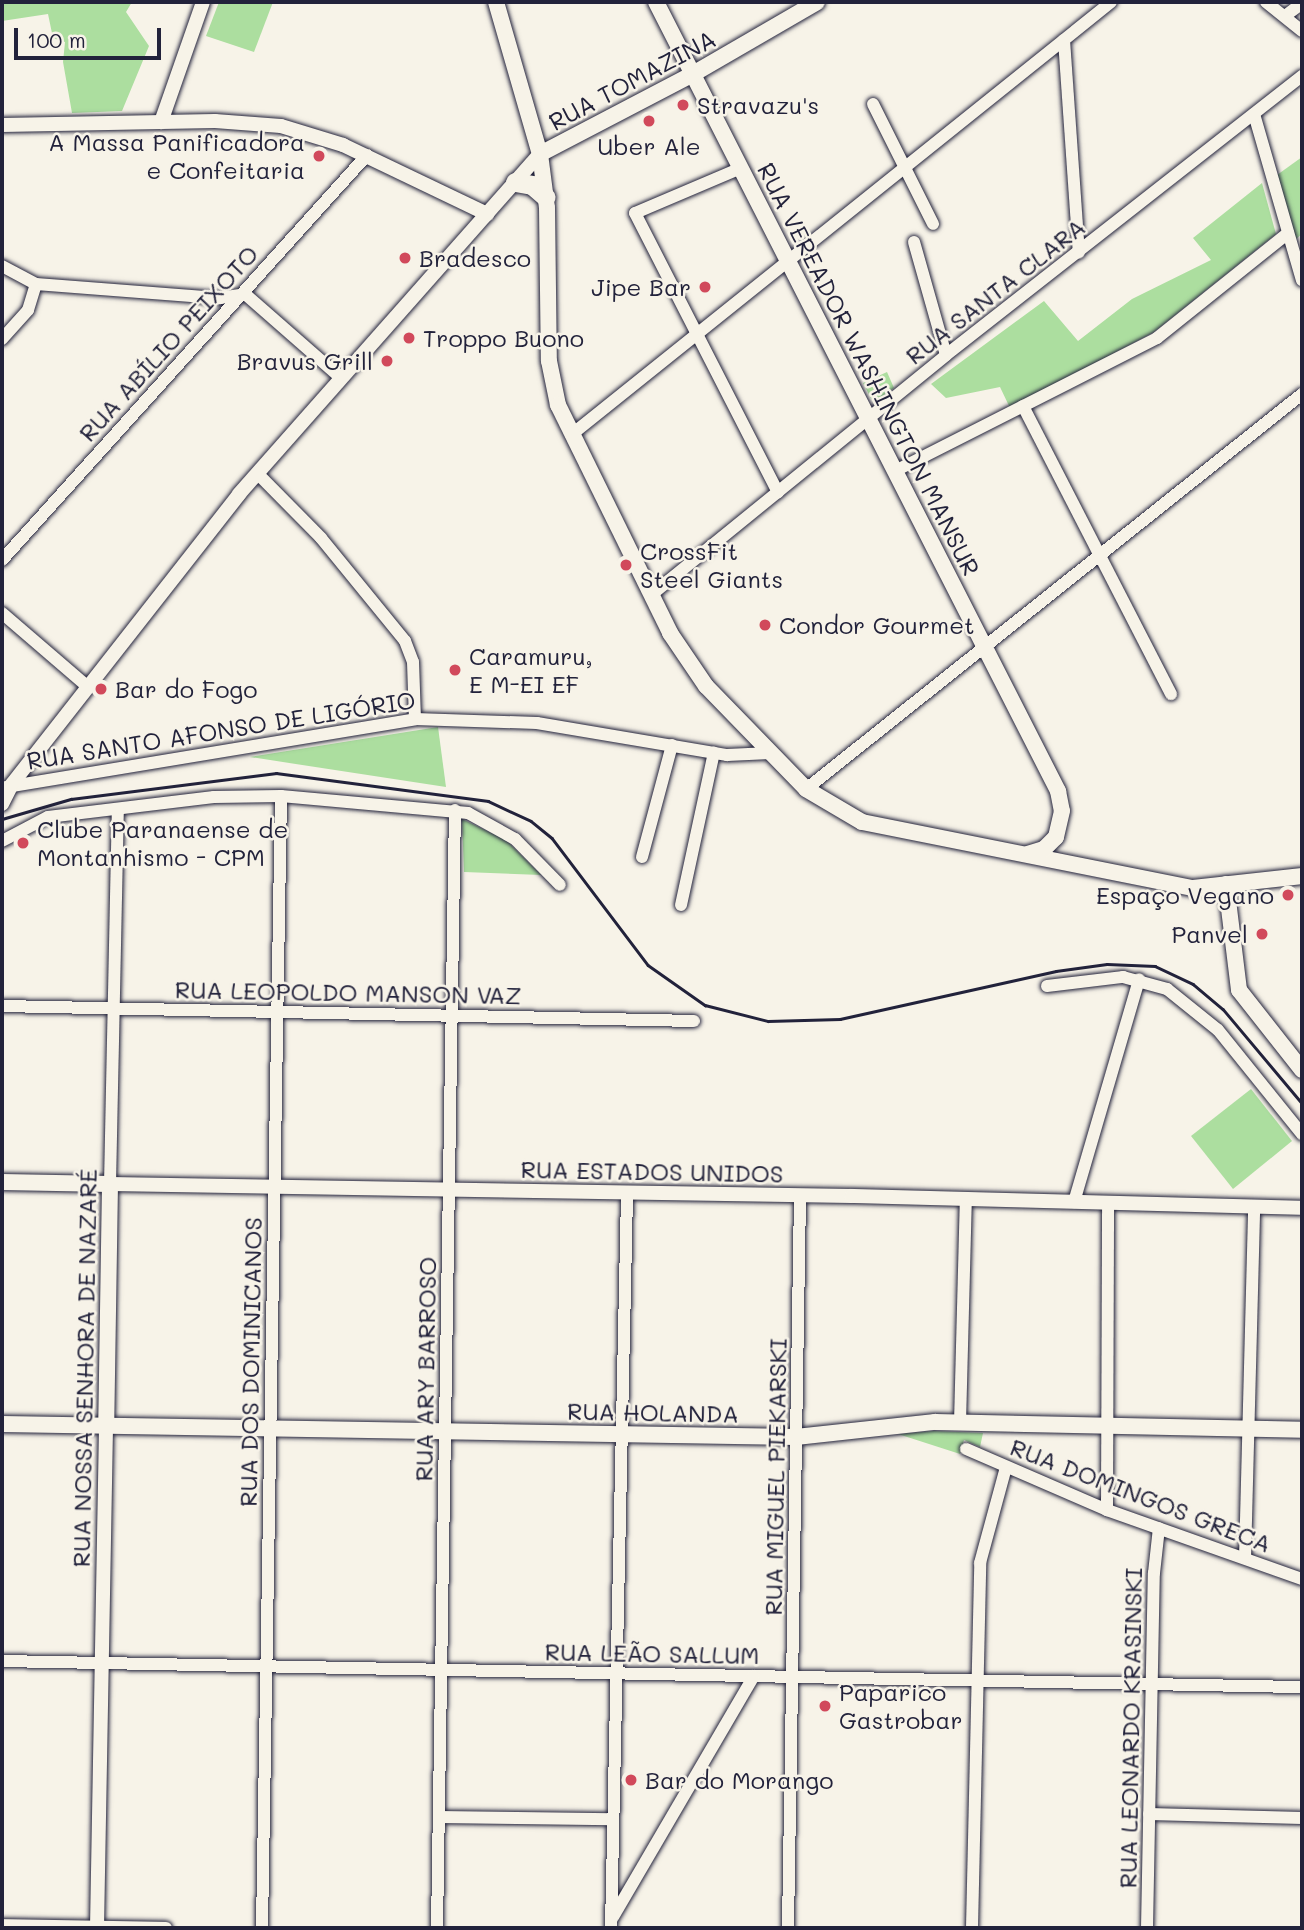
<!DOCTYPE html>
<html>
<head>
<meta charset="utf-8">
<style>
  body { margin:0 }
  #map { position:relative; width:1304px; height:1930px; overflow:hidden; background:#f7f3e8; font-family:Mali,sans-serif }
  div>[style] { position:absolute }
  .green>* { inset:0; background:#acde9f }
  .roads { filter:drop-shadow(0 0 2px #22223b) drop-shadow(0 0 2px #22223b) }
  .minor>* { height:12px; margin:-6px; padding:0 6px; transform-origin:6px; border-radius:6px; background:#f7f3e8 }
  .tertiary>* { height:14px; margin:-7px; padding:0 7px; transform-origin:7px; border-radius:7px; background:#f7f3e8 }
  .secondary>* { height:16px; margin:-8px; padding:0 8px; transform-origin:8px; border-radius:8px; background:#f7f3e8 }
  .primary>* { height:19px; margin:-9.5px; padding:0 9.5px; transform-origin:9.5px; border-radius:9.5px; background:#f7f3e8 }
  .rail>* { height:2.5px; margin:-1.25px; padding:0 1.25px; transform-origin:1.25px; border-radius:1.25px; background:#22223b }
  .dots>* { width:19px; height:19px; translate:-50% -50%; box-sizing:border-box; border:4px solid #f7f3e8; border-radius:50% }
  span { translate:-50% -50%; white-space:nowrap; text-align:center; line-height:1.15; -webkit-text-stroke:5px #f7f3e8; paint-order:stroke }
  .street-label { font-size:24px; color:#22223b }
  .poi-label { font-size:24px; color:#22223b }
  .left { translate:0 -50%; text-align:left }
  .right { translate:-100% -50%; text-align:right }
  .frame { position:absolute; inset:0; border:4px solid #22223b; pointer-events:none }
  .scale { position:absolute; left:14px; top:28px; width:147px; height:32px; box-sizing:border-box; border:4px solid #22223b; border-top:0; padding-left:9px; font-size:21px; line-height:24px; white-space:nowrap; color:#22223b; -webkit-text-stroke:5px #f7f3e8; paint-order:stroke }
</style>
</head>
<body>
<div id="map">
  <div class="green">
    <div style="clip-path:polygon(2px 2px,132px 2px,126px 12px,149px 46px,122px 111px,72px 113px,63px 62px,65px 42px,53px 38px,48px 14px,2px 21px)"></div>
    <div style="clip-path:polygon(219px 2px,273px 2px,254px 52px,206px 36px)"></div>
    <div style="clip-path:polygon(1302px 157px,1302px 234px,1296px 239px,1277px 175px)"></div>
    <div style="clip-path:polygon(1262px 183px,1276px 234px,1154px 332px,1010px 408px,1000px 387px,946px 398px,931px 384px,1044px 301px,1078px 341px,1132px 299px,1211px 260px,1193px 238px)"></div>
    <div style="clip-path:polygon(887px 372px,894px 388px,874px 404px,863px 383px)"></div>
    <div style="clip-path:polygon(438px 727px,446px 787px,250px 757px)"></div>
    <div style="clip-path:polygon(462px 819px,506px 840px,541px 875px,464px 872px)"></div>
    <div style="clip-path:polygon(1251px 1089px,1292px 1141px,1233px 1189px,1191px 1136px)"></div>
    <div style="clip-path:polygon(933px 1431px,983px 1433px,980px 1447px,964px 1440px,960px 1454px,898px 1434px)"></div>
  </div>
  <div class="roads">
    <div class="minor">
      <div style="left:1266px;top:2px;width:46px;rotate:38.9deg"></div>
      <div style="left:1285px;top:16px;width:21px;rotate:-37deg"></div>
      <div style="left:1064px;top:40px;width:213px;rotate:86deg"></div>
      <div style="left:873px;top:104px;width:134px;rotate:63.4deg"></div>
      <div style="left:1254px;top:114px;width:173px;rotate:73.9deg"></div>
      <div style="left:741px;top:168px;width:115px;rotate:157deg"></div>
      <div style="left:635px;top:213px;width:314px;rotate:62.9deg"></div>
      <div style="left:914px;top:242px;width:117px;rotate:74.2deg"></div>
      <div style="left:2px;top:266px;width:38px;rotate:28deg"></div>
      <div style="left:36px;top:284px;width:185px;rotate:4.4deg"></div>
      <div style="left:220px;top:298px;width:25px;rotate:-9deg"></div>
      <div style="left:245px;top:294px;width:128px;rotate:41.2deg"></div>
      <div style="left:2px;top:339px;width:39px;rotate:-48deg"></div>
      <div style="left:28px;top:310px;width:27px;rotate:-73deg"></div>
      <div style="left:1023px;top:406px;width:324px;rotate:62.8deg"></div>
      <div style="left:571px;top:435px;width:692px;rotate:-38.72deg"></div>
      <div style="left:895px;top:471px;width:294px;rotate:-26.9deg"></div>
      <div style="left:1157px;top:338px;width:168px;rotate:-38.7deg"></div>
      <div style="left:257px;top:473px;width:91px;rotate:45.4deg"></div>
      <div style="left:321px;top:538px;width:133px;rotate:50.8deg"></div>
      <div style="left:405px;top:641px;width:22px;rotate:69deg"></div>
      <div style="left:413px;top:662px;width:57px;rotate:88deg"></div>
      <div style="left:2px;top:560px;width:545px;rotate:-47.97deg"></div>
      <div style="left:651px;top:595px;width:380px;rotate:-39.1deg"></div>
      <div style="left:946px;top:355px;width:452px;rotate:-38.1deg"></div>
      <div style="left:2px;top:613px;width:113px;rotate:40.7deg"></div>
      <div style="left:6px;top:787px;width:415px;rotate:-9.4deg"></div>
      <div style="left:415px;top:719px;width:122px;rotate:1.9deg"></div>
      <div style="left:537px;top:723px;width:193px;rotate:9.6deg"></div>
      <div style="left:727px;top:755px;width:43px;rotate:-2.7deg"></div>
      <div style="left:806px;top:789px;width:634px;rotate:-38.53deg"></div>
      <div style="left:2px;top:841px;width:52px;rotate:-27.6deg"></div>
      <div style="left:48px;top:817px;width:167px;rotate:-6.9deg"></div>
      <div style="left:214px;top:797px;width:67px;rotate:-0.9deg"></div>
      <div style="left:281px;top:796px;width:188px;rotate:5.2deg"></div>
      <div style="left:468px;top:813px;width:54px;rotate:29deg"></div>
      <div style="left:515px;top:839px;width:64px;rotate:45.6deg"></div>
      <div style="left:642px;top:857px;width:116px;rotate:-75deg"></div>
      <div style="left:681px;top:905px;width:156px;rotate:-77.8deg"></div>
      <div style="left:1047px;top:986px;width:77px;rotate:-6.8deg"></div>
      <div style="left:1123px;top:977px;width:46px;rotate:15.3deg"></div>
      <div style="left:1167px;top:989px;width:65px;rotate:38.8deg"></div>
      <div style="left:1218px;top:1030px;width:134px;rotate:51.1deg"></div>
      <div style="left:2px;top:1006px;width:692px;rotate:1.24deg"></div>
      <div style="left:110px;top:1184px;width:375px;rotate:-88.8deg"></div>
      <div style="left:1074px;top:1202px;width:232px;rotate:-73.7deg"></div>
      <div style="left:960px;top:1423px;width:224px;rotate:-88.5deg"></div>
      <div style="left:966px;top:1449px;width:154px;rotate:23.4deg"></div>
      <div style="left:1107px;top:1510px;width:207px;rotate:19.5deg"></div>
      <div style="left:1107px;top:1510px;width:307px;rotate:-89.8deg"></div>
      <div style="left:1245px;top:1558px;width:351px;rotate:-88.5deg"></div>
      <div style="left:2px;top:1661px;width:1300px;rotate:1.15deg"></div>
      <div style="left:1149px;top:1814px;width:153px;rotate:1.5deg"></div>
      <div style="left:439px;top:1817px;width:174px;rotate:0.7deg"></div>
      <div style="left:613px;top:1917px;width:279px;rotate:-59.7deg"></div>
      <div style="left:2px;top:1925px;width:164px;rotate:1deg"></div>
      <div style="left:262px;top:1928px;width:1132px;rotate:-89.04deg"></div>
      <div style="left:437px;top:1928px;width:1118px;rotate:-89.08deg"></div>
      <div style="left:611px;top:1928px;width:734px;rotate:-88.75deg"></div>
      <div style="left:788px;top:1928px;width:733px;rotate:-89.06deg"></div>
      <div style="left:972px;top:1928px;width:365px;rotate:-88.7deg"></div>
      <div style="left:980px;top:1563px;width:99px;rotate:-74.8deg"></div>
      <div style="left:1147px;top:1928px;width:355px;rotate:-88.9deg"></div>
      <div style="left:1154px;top:1573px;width:45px;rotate:-83.7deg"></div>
    </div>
    <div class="tertiary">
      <div style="left:161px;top:122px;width:127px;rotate:-70.7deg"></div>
      <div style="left:2px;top:125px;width:213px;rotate:-1.1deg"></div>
      <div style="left:215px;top:121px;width:66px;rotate:4.3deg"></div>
      <div style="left:281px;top:126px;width:65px;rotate:17deg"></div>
      <div style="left:343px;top:145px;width:160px;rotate:25.6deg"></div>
      <div style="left:2px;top:804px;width:22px;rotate:-63deg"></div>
      <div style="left:12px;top:784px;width:368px;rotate:-51.9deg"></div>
      <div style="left:239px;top:494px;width:454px;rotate:-48.5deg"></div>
      <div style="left:110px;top:1184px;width:742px;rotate:0.93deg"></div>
      <div style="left:852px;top:1196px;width:450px;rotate:1.5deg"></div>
      <div style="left:97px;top:1928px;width:502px;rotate:-88.97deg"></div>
    </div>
    <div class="secondary">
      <div style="left:496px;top:2px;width:158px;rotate:73.9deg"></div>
      <div style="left:540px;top:154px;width:54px;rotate:82.6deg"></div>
      <div style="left:547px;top:208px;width:153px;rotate:89.3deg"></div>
      <div style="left:549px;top:361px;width:45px;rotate:78.4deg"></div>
      <div style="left:558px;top:405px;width:254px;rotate:63.8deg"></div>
      <div style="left:670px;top:633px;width:64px;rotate:55.8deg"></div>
      <div style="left:706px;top:686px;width:144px;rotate:45.8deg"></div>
      <div style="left:806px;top:789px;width:65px;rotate:30.5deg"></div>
      <div style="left:862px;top:822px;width:338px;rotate:11.3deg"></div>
      <div style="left:1193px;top:888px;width:110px;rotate:-6.3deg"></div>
      <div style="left:656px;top:2px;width:886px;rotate:63deg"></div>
      <div style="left:1058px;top:791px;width:20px;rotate:79deg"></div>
      <div style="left:1062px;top:811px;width:27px;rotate:103deg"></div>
      <div style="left:1056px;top:837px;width:17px;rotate:135deg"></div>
      <div style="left:1044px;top:849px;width:17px;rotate:163deg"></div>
      <div style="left:540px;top:154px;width:173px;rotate:-27.6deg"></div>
      <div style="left:693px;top:74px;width:143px;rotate:-30.1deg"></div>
      <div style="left:1226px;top:884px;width:107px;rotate:83deg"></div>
      <div style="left:1239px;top:990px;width:102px;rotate:51.8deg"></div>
      <div style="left:2px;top:1182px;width:108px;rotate:1.1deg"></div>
      <div style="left:110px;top:1184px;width:242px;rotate:90.9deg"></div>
      <div style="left:2px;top:1424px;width:794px;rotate:0.94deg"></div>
      <div style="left:796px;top:1437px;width:140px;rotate:-6.2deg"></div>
      <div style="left:935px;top:1422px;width:367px;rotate:1.2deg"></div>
    </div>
    <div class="primary">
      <div style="left:515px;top:182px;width:17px;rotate:10deg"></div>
      <div style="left:532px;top:185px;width:18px;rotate:41deg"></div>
    </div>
  </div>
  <div class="rail">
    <div style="left:2px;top:819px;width:72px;rotate:-16.2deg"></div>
    <div style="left:71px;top:799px;width:207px;rotate:-7.2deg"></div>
    <div style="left:276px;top:773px;width:214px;rotate:7.5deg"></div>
    <div style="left:488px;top:801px;width:47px;rotate:24.9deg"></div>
    <div style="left:531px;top:821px;width:27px;rotate:39deg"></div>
    <div style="left:552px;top:838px;width:159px;rotate:52.9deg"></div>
    <div style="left:648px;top:965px;width:70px;rotate:35.1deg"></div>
    <div style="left:705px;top:1005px;width:65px;rotate:14.3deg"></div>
    <div style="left:768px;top:1021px;width:72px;rotate:-1.6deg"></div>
    <div style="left:840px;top:1019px;width:221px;rotate:-12.5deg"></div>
    <div style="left:1056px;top:971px;width:51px;rotate:-7.8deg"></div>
    <div style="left:1107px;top:964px;width:48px;rotate:2.4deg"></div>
    <div style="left:1155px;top:966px;width:42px;rotate:25.3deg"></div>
    <div style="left:1193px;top:984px;width:39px;rotate:40deg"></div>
    <div style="left:1223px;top:1009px;width:123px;rotate:50deg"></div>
  </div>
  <div class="dots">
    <div style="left:683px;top:105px;background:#d1495b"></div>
    <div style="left:649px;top:121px;background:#d1495b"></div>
    <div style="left:319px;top:156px;background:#d1495b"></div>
    <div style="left:405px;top:258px;background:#d1495b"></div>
    <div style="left:705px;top:287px;background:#d1495b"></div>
    <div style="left:409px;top:338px;background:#d1495b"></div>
    <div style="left:387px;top:361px;background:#d1495b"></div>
    <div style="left:626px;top:565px;background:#d1495b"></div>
    <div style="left:765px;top:625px;background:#d1495b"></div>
    <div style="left:455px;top:670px;background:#d1495b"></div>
    <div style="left:101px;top:689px;background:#d1495b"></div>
    <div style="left:23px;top:843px;background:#d1495b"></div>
    <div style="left:1288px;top:895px;background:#d1495b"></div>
    <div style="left:1262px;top:934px;background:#d1495b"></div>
    <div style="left:825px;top:1706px;background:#d1495b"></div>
    <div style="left:631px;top:1780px;background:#d1495b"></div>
  </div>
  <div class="street-label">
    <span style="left:632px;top:80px;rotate:-28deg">RUA TOMAZINA</span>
    <span style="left:995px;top:291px;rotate:-38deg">RUA SANTA CLARA</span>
    <span style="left:168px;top:343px;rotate:-48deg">RUA ABÍLIO PEIXOTO</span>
    <span style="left:869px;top:369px;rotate:63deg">RUA VEREADOR WASHINGTON MANSUR</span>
    <span style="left:221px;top:730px;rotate:-9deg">RUA SANTO AFONSO DE LIGÓRIO</span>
    <span style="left:348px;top:992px;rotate:1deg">RUA LEOPOLDO MANSON VAZ</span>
    <span style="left:652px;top:1171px;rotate:1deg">RUA ESTADOS UNIDOS</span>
    <span style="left:250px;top:1362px;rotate:-89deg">RUA DOS DOMINICANOS</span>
    <span style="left:84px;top:1368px;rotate:-89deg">RUA NOSSA SENHORA DE NAZARÉ</span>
    <span style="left:425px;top:1369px;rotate:-89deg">RUA ARY BARROSO</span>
    <span style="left:653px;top:1412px;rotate:1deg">RUA HOLANDA</span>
    <span style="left:775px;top:1477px;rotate:-89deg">RUA MIGUEL PIEKARSKI</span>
    <span style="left:1141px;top:1495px;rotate:21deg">RUA DOMINGOS GRECA</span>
    <span style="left:652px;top:1653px;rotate:1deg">RUA LEÃO SALLUM</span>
    <span style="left:1130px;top:1728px;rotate:-89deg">RUA LEONARDO KRASINSKI</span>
  </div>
  <div class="poi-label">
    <span class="left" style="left:697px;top:105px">Stravazu's</span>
    <span class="right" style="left:305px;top:156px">A Massa Panificadora<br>e Confeitaria</span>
    <span style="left:649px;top:146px">Uber Ale</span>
    <span class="left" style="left:419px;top:258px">Bradesco</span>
    <span class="right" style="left:691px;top:287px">Jipe Bar</span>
    <span class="left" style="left:423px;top:338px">Troppo Buono</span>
    <span class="right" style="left:373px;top:361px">Bravus Grill</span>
    <span class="left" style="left:640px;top:565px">CrossFit<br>Steel Giants</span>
    <span class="left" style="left:779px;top:625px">Condor Gourmet</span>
    <span class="left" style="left:469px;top:670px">Caramuru,<br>E M-EI EF</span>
    <span class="left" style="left:115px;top:689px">Bar do Fogo</span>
    <span class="left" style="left:37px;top:843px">Clube Paranaense de<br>Montanhismo - CPM</span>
    <span class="right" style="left:1274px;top:895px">Espaço Vegano</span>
    <span class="right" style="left:1248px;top:934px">Panvel</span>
    <span class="left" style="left:839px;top:1706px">Paparico<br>Gastrobar</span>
    <span class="left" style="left:645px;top:1780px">Bar do Morango</span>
  </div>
  <div class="frame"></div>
  <div class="scale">100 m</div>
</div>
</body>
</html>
